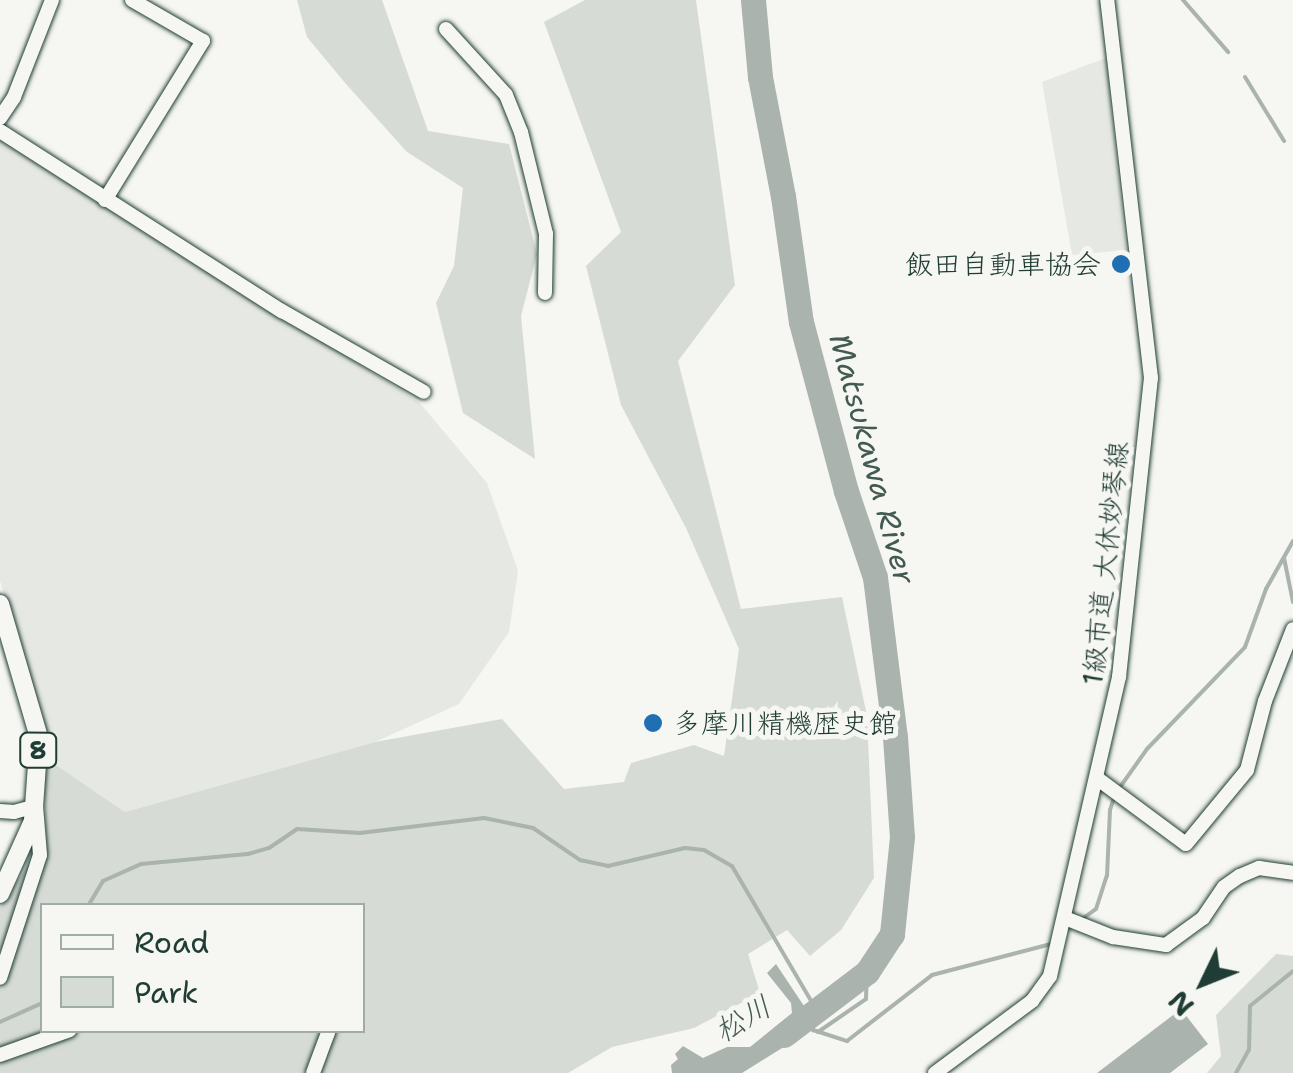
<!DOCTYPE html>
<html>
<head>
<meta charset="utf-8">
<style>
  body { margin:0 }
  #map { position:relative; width:1293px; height:1073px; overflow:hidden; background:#f6f6f2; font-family:"Shantell Sans","Klee One",sans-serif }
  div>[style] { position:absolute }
  .built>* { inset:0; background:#e6e8e4 }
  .green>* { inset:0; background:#d6dbd6 }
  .water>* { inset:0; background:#aab3ae }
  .stream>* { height:4px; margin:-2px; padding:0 2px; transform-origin:2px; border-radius:2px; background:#aab3ae }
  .river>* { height:25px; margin:-12.5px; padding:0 12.5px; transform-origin:12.5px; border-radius:12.5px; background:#aab3ae }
  .roads { filter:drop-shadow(0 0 2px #1f3d34) drop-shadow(0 0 2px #1f3d34) }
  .minor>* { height:14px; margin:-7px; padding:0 7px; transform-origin:7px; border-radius:7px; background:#f6f6f2 }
  .major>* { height:18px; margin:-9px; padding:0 9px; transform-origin:9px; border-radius:9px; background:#f6f6f2 }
  .dots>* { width:28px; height:28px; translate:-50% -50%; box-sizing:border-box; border:5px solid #f6f6f2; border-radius:50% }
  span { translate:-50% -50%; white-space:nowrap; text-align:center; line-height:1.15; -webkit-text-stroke:10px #f6f6f2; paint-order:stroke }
  .shield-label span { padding:2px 8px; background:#f6f6f2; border:2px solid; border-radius:8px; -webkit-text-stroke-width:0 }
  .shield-label { font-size:25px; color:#1f3d34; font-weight:700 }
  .poi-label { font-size:28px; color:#1f3d34 }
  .right { translate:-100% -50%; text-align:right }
  .left { translate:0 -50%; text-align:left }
  .street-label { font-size:28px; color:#1f3d34 }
  .water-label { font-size:30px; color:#425a52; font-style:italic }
  .legend { position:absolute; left:40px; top:903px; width:325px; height:130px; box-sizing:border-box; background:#f6f6f2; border:2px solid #a0aca6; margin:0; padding:12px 18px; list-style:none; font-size:30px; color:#1f3d34 }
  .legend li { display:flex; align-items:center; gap:20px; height:50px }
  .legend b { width:50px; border:2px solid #a0aca6 }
  .north { position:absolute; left:1153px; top:933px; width:100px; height:100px; -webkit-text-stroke:8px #f6f6f2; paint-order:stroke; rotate:227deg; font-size:28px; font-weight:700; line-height:40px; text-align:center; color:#1f3d34 }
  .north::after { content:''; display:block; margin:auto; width:35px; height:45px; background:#1f3d34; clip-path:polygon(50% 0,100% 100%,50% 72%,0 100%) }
</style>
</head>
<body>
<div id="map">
  <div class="built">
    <div style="clip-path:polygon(1106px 58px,1126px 250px,1072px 255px,1042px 82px)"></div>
    <div style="clip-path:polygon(0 138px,419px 402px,487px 483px,518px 571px,509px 632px,459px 704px,375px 742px,125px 812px,56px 765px,0 581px)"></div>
  </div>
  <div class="green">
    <div style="clip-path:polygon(297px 0,382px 0,428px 131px,509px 144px,537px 254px,521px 316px,535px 459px,463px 413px,436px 303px,454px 266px,463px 188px,407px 152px,346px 84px,307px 37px)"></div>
    <div style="clip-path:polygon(evenodd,585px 0,696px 0,735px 285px,678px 361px,741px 609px,842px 597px,867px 716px,874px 878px,841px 930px,810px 956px,787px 930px,748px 954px,760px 993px,694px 1028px,612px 1047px,568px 1073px,0 1073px,0 907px,46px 839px,44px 766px,56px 765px,125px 812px,375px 742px,502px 719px,564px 789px,624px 782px,631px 763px,694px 745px,724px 756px,739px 649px,686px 528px,621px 405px,586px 266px,621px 232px,544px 22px,585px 0,42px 906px,362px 906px,362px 1030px,42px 1030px,42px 906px)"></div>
    <div style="clip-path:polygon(1276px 954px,1293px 956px,1293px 1073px,1207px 1073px,1221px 1056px,1216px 1015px)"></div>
  </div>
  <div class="water">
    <div style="clip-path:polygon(776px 964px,814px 1021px,795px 1040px,742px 1073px,672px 1073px,671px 1065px,678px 1059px,675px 1054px,683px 1046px,703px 1058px,727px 1047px,750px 1047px,792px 1013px,791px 1003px,767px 973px)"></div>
    <div style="clip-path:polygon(1181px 1009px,1208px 1044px,1170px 1073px,1097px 1073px)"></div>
  </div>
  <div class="stream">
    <div style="left:1183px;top:0;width:69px;rotate:49.1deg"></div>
    <div style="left:1245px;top:77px;width:75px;rotate:58.6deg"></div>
    <div style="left:1284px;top:558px;width:45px;rotate:78.4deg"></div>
    <div style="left:1118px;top:790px;width:50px;rotate:-54.7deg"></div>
    <div style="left:1147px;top:749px;width:141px;rotate:-46.1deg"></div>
    <div style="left:1245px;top:647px;width:62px;rotate:-70.1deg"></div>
    <div style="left:1266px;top:589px;width:55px;rotate:-60.6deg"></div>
    <div style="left:88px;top:906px;width:29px;rotate:-59deg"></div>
    <div style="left:103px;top:881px;width:42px;rotate:-24.1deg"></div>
    <div style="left:141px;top:864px;width:107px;rotate:-5.3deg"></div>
    <div style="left:248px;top:854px;width:22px;rotate:-16deg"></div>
    <div style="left:269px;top:848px;width:34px;rotate:-34deg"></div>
    <div style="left:297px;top:829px;width:63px;rotate:3.6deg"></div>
    <div style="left:360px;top:833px;width:125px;rotate:-6.9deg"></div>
    <div style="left:484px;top:818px;width:50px;rotate:11.5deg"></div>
    <div style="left:533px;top:828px;width:57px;rotate:34.2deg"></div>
    <div style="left:580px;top:860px;width:29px;rotate:12deg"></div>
    <div style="left:608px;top:866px;width:79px;rotate:-13.2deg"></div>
    <div style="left:685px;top:848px;width:19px;rotate:6deg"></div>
    <div style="left:704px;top:850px;width:32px;rotate:30deg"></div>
    <div style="left:732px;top:866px;width:166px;rotate:59.6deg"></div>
    <div style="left:1082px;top:919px;width:17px;rotate:-36deg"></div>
    <div style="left:1096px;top:909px;width:35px;rotate:-72deg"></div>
    <div style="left:1107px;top:876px;width:66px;rotate:-87.4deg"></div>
    <div style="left:1110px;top:810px;width:13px;rotate:-72deg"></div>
    <div style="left:0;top:1022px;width:46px;rotate:-24.3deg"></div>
    <div style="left:808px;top:1024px;width:8px;rotate:50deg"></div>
    <div style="left:813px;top:1030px;width:36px;rotate:18deg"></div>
    <div style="left:847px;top:1041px;width:108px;rotate:-37.8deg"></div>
    <div style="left:932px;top:975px;width:123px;rotate:-14.6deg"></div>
    <div style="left:818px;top:1032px;width:58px;rotate:-34.5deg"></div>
    <div style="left:866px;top:999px;width:27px;rotate:-88deg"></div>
    <div style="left:1236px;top:1073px;width:26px;rotate:-61deg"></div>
    <div style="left:1249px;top:1050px;width:44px;rotate:-88.7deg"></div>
    <div style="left:1250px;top:1006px;width:55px;rotate:-39.1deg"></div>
  </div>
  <div class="river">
    <div style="left:753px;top:0;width:77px;rotate:84.8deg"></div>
    <div style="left:760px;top:77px;width:121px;rotate:79.1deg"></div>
    <div style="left:783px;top:196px;width:127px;rotate:81.9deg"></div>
    <div style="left:801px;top:322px;width:175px;rotate:75.1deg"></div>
    <div style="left:846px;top:491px;width:91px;rotate:71.4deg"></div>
    <div style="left:875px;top:577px;width:161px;rotate:82.9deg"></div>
    <div style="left:895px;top:737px;width:100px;rotate:86deg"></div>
    <div style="left:902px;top:837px;width:98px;rotate:95.9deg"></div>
    <div style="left:892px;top:934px;width:45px;rotate:123.3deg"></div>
    <div style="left:867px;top:972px;width:104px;rotate:142.8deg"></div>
  </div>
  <div class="roads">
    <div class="minor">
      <div style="left:446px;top:29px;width:89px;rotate:47.7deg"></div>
      <div style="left:506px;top:95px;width:40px;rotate:68deg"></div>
      <div style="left:521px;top:132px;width:105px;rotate:76.2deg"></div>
      <div style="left:546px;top:234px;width:59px;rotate:91deg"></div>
      <div style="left:0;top:118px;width:25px;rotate:-56deg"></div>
      <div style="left:14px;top:97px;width:104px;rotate:-68.6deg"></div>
      <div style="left:0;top:131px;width:335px;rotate:32.6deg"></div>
      <div style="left:282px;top:311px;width:163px;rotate:29.7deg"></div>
      <div style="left:105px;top:200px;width:187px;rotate:-58.4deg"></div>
      <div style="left:203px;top:41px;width:82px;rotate:-150deg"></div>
      <div style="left:1098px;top:779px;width:109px;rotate:36.5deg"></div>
      <div style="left:1186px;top:844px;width:96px;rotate:-50.5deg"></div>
      <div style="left:1247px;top:770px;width:71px;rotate:-75.4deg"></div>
      <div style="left:1265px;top:701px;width:77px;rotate:-68.7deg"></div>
      <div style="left:0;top:811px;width:14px;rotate:4deg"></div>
      <div style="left:14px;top:812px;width:23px;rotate:-15deg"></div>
      <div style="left:36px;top:806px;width:49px;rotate:85.3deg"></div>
      <div style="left:40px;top:855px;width:129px;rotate:108deg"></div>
      <div style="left:1065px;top:918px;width:52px;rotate:21.6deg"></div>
      <div style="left:1113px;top:937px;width:54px;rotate:8.6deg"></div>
      <div style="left:1166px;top:945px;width:46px;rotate:-36.1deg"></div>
      <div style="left:1203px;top:918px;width:37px;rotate:-56deg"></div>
      <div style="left:1224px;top:887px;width:19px;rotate:-35deg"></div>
      <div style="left:1240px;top:876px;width:21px;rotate:-23deg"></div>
      <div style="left:1259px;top:868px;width:34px;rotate:8deg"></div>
      <div style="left:0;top:1055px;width:74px;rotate:-19.7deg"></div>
      <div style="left:313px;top:1073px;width:46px;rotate:-69.6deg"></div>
      <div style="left:935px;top:1073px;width:121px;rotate:-36.6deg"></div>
      <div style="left:1032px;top:1001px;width:31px;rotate:-54deg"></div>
      <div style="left:1050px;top:976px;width:307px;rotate:-77deg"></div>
      <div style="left:1119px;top:677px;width:301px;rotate:-83.9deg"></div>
      <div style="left:1151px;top:378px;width:381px;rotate:-96.6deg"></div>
    </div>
    <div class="major">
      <div style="left:0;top:604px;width:139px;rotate:73.7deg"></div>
      <div style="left:39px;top:737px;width:84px;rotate:94.1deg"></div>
      <div style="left:33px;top:821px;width:80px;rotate:114.3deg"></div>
    </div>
  </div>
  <div class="dots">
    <div style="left:1121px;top:264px;background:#1f6fb2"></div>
    <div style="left:653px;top:723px;background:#1f6fb2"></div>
  </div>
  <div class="shield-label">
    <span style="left:38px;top:750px">8</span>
  </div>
  <div class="poi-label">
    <span class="right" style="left:1101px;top:264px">飯田自動車協会</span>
    <span class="left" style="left:673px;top:723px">多摩川精機歴史館</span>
  </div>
  <div class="street-label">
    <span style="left:1105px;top:563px;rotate:-84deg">1級市道 大休妙琴線</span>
  </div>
  <div class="water-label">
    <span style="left:872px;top:459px;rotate:75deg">Matsukawa River</span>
    <span style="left:743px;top:1019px;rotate:-30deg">松川</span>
  </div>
  <ul class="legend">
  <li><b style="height:12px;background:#f6f6f2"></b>Road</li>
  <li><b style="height:28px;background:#d6dbd6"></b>Park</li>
  </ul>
  <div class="north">N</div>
</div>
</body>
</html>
